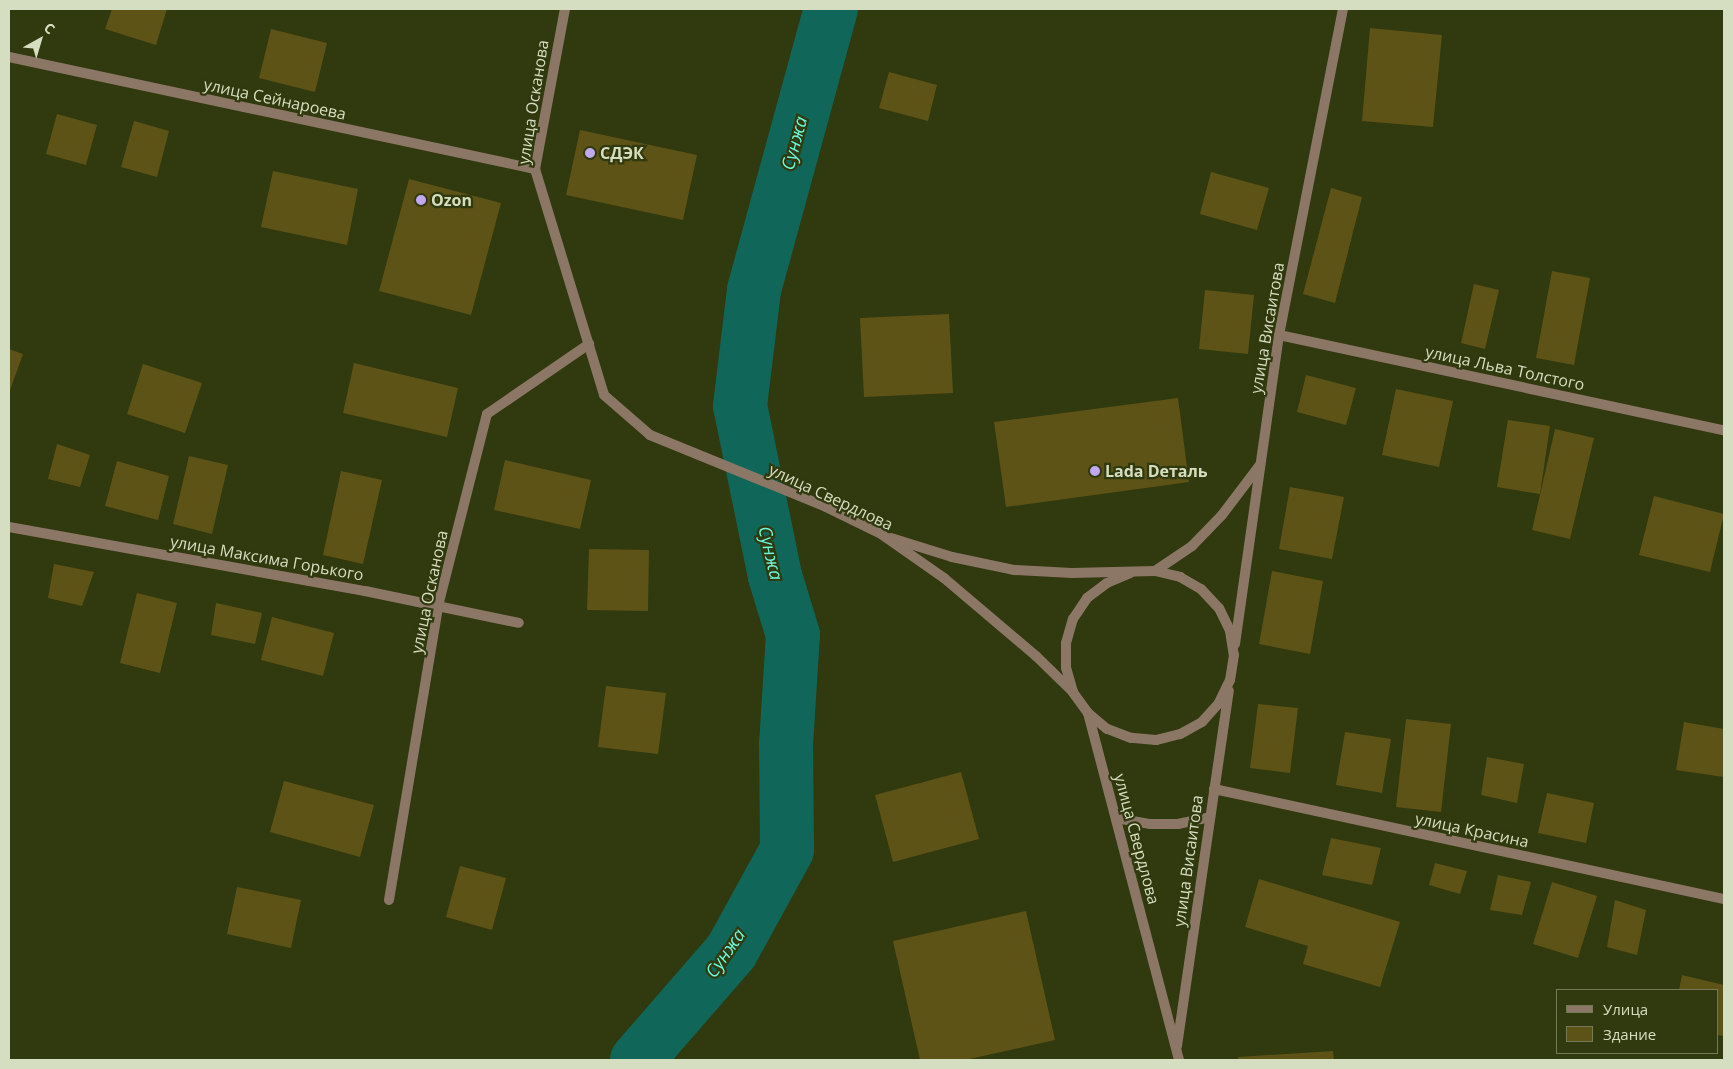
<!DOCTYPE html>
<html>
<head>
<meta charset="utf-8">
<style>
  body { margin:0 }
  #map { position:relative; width:1733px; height:1069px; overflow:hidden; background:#31390e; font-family:"Open Sans",sans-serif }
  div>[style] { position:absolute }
  .river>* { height:54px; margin:-27px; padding:0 27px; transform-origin:27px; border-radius:27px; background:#106759 }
  .building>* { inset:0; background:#5e5316 }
  .minor>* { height:10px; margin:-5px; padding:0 5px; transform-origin:5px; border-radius:5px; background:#8c7766 }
  .tertiary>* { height:10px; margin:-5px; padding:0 5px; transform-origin:5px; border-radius:5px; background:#8c7766 }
  .dots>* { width:14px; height:14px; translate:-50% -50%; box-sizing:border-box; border:2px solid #31390e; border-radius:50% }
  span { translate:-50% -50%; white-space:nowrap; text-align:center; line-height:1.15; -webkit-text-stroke:4.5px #31390e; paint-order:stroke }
  .street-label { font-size:16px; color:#d6dec1 }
  .poi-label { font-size:16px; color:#d6dec1; font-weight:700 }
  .left { translate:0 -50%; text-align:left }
  .water-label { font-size:18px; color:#6afadf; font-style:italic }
  .frame { position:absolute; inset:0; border:10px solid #d6dec1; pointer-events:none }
  .legend { position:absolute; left:1556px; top:989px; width:162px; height:65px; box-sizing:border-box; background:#31390e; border:1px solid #737b56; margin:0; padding:6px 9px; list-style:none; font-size:15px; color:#d6dec1 }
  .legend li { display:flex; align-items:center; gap:10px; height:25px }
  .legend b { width:25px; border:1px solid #737b56 }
  .north { position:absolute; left:15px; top:15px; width:50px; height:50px; -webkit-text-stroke:4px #31390e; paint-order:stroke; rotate:39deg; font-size:14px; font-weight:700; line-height:20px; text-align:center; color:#d6dec1 }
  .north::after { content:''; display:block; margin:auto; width:18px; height:22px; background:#d6dec1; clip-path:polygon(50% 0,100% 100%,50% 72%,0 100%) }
</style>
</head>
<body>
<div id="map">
  <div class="river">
    <div style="left:637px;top:1060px;width:143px;rotate:-49deg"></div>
    <div style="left:731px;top:952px;width:116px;rotate:-61.2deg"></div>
    <div style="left:787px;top:850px;width:105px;rotate:-90.5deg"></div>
    <div style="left:786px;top:745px;width:110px;rotate:-86.4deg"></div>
    <div style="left:793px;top:635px;width:62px;rotate:-107deg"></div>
    <div style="left:775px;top:576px;width:174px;rotate:-101.6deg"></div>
    <div style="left:740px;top:406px;width:117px;rotate:-83.1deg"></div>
    <div style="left:754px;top:290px;width:291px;rotate:-74.7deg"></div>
  </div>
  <div class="building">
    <div style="clip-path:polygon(112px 9px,167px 9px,156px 45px,105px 29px)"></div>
    <div style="clip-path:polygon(1370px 28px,1442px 35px,1433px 127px,1362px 121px)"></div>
    <div style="clip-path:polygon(271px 29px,327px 43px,315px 92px,259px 78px)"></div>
    <div style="clip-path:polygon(889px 72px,937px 85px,928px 121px,879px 108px)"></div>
    <div style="clip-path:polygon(57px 114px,97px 125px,86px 165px,46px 154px)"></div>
    <div style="clip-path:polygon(134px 121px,169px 131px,157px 177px,121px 167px)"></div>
    <div style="clip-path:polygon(580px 130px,697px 155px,683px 220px,566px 195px)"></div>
    <div style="clip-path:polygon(273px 171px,358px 189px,347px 245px,261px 227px)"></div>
    <div style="clip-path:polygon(1211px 172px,1269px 188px,1257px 230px,1200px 214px)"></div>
    <div style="clip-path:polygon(409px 179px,501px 203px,471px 315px,379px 291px)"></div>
    <div style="clip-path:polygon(1331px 188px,1362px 197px,1335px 303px,1303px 294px)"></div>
    <div style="clip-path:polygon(1552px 271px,1590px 278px,1574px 365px,1536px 358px)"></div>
    <div style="clip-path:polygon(1474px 284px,1499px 290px,1485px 349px,1461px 343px)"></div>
    <div style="clip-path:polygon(1205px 290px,1254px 295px,1248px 354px,1199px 349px)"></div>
    <div style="clip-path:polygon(949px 314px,953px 393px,864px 397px,860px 318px)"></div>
    <div style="clip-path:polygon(9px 349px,23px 354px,9px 393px)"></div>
    <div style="clip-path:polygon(354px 363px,458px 388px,447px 437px,343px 413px)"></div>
    <div style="clip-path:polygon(143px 364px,202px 383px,185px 433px,127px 414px)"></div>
    <div style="clip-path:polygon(1306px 375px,1356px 388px,1346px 425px,1297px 412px)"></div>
    <div style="clip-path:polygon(1396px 389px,1453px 401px,1439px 467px,1382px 455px)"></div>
    <div style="clip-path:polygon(1178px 398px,1189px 482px,1006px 507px,994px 422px)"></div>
    <div style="clip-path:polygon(1508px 420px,1550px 426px,1540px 494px,1497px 487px)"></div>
    <div style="clip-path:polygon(1555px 429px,1594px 438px,1570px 539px,1532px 530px)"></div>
    <div style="clip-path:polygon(57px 444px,90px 455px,80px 487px,48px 479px)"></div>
    <div style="clip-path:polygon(189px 456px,228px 465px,212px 534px,173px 524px)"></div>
    <div style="clip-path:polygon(505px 460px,591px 480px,580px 529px,494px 510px)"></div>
    <div style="clip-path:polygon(117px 461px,169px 476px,158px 520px,105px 506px)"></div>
    <div style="clip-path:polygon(341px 471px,382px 480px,363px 564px,323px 555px)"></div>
    <div style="clip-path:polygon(1290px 487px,1344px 497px,1332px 559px,1279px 549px)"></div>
    <div style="clip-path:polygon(1654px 496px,1724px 514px,1710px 572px,1639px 555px)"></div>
    <div style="clip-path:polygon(589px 549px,649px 550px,648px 611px,587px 610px)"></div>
    <div style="clip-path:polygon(54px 564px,94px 572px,82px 606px,48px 598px)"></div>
    <div style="clip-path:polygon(1272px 571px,1323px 581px,1310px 654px,1259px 644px)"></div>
    <div style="clip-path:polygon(137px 593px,177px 603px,160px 673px,120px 663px)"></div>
    <div style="clip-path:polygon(216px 603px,262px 613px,255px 644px,211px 635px)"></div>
    <div style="clip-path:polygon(272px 617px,334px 633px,323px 676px,261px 660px)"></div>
    <div style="clip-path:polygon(606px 686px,666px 693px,658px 754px,598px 747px)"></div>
    <div style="clip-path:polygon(1258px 704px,1298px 708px,1290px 773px,1250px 768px)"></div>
    <div style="clip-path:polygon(1406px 719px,1451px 724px,1441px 812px,1396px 807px)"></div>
    <div style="clip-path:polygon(1684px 722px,1724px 729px,1724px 777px,1676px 770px)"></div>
    <div style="clip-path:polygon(1345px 732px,1391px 739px,1382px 793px,1336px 785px)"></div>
    <div style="clip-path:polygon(1487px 757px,1524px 764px,1517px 803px,1481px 795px)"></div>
    <div style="clip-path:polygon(961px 772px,979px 839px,893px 862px,875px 795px)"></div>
    <div style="clip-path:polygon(284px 781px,374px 805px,360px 857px,270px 832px)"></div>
    <div style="clip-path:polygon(1547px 793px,1594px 803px,1586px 843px,1538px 833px)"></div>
    <div style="clip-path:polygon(1331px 838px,1381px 848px,1372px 885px,1322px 875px)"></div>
    <div style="clip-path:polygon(1435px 863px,1467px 871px,1460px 894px,1429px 885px)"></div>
    <div style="clip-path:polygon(460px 866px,506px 878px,492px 930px,446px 917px)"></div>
    <div style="clip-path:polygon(1498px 875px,1531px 882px,1522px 915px,1490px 910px)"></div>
    <div style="clip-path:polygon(1259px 879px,1400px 922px,1380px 987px,1303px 964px,1308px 946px,1245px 927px)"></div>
    <div style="clip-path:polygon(1552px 882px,1597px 896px,1578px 958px,1533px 944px)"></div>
    <div style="clip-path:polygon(237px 887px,301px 900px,291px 948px,227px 934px)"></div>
    <div style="clip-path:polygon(1615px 900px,1646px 910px,1637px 955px,1607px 947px)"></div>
    <div style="clip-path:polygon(1026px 911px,1055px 1040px,965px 1060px,920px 1060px,893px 941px)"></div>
    <div style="clip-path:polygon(1682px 975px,1724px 985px,1724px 1036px,1717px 1035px,1717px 990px,1679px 990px)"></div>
    <div style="clip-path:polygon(1333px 1051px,1334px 1060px,1238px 1060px,1238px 1057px)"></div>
  </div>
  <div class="minor">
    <div style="left:535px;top:169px;width:163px;rotate:-79.4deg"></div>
    <div style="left:1279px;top:335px;width:455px;rotate:12.1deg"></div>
    <div style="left:9px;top:527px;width:362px;rotate:10.2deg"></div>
    <div style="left:365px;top:591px;width:157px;rotate:11.7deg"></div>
    <div style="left:1214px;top:789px;width:522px;rotate:12.17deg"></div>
    <div style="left:389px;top:900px;width:298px;rotate:-80.5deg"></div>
    <div style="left:438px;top:606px;width:198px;rotate:-75.7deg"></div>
    <div style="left:487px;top:414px;width:124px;rotate:-34.5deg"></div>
  </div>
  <div class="tertiary">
    <div style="left:9px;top:57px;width:538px;rotate:12.02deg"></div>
    <div style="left:535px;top:169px;width:236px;rotate:73deg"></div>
    <div style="left:604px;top:395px;width:61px;rotate:41deg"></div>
    <div style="left:650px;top:435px;width:190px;rotate:22.2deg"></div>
    <div style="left:826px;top:507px;width:61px;rotate:26.1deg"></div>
    <div style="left:881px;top:534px;width:77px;rotate:34.9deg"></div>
    <div style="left:944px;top:578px;width:121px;rotate:40.3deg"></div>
    <div style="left:1036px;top:656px;width:52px;rotate:44.2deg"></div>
    <div style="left:891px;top:538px;width:64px;rotate:17.3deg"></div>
    <div style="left:952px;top:557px;width:63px;rotate:11.8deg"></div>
    <div style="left:1014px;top:570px;width:58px;rotate:3deg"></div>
    <div style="left:1072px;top:573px;width:83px;rotate:-1.4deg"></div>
    <div style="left:1155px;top:571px;width:26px;rotate:13deg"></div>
    <div style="left:1180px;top:577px;width:24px;rotate:30deg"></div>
    <div style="left:1201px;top:589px;width:26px;rotate:47deg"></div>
    <div style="left:1219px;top:608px;width:25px;rotate:64deg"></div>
    <div style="left:1230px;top:631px;width:24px;rotate:81deg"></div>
    <div style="left:1234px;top:655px;width:25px;rotate:99deg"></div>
    <div style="left:1230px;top:680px;width:25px;rotate:116deg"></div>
    <div style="left:1219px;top:703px;width:25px;rotate:132deg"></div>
    <div style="left:1202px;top:722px;width:25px;rotate:151deg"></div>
    <div style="left:1180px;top:734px;width:25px;rotate:166deg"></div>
    <div style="left:1156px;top:740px;width:25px;rotate:-175deg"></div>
    <div style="left:1131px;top:738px;width:26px;rotate:-159deg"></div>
    <div style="left:1107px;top:729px;width:25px;rotate:-140deg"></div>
    <div style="left:1088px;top:713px;width:26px;rotate:-126deg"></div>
    <div style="left:1073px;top:692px;width:25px;rotate:-106deg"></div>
    <div style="left:1066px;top:668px;width:25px;rotate:-90deg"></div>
    <div style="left:1066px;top:643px;width:25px;rotate:-74deg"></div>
    <div style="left:1073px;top:619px;width:25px;rotate:-56deg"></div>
    <div style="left:1087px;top:598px;width:25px;rotate:-37deg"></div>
    <div style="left:1107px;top:583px;width:25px;rotate:-23deg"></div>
    <div style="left:1155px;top:571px;width:45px;rotate:-34deg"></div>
    <div style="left:1192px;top:546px;width:43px;rotate:-45.9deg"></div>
    <div style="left:1222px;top:515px;width:63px;rotate:-52.8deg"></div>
    <div style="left:1235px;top:644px;width:312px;rotate:-81.9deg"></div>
    <div style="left:1279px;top:335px;width:332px;rotate:-78.9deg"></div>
    <div style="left:1088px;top:713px;width:359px;rotate:75.3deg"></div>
    <div style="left:1116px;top:818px;width:35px;rotate:10deg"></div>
    <div style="left:1150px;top:824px;width:28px"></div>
    <div style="left:1178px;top:824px;width:33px;rotate:-12deg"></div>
    <div style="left:1177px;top:1046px;width:359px;rotate:-81.7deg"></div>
  </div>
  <div class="dots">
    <div style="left:590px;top:153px;background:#c1a8f3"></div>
    <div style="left:421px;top:200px;background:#c1a8f3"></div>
    <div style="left:1095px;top:471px;background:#c1a8f3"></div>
  </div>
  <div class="street-label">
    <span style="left:275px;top:99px;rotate:12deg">улица Сейнароева</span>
    <span style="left:533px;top:102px;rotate:-81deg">улица Осканова</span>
    <span style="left:1267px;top:328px;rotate:-80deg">улица Висаитова</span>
    <span style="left:1505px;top:368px;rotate:12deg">улица Льва Толстого</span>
    <span style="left:831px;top:497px;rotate:25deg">улица Свердлова</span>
    <span style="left:267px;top:558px;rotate:10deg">улица Максима Горького</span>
    <span style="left:429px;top:592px;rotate:-78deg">улица Осканова</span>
    <span style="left:1472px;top:830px;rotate:12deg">улица Красина</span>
    <span style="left:1137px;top:839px;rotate:75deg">улица Свердлова</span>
    <span style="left:1188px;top:861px;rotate:-82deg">улица Висаитова</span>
  </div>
  <div class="poi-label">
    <span class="left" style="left:600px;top:153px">СДЭК</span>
    <span class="left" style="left:431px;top:200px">Ozon</span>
    <span class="left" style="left:1105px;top:471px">Lada Dеталь</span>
  </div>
  <div class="water-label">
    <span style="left:794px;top:143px;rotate:-75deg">Сунжа</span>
    <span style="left:771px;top:553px;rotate:77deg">Сунжа</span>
    <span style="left:725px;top:953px;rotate:-55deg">Сунжа</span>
  </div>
  <div class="frame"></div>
  <ul class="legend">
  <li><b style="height:6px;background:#8c7766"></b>Улица</li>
  <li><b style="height:14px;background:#5e5316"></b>Здание</li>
  </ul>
  <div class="north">С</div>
</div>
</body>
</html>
